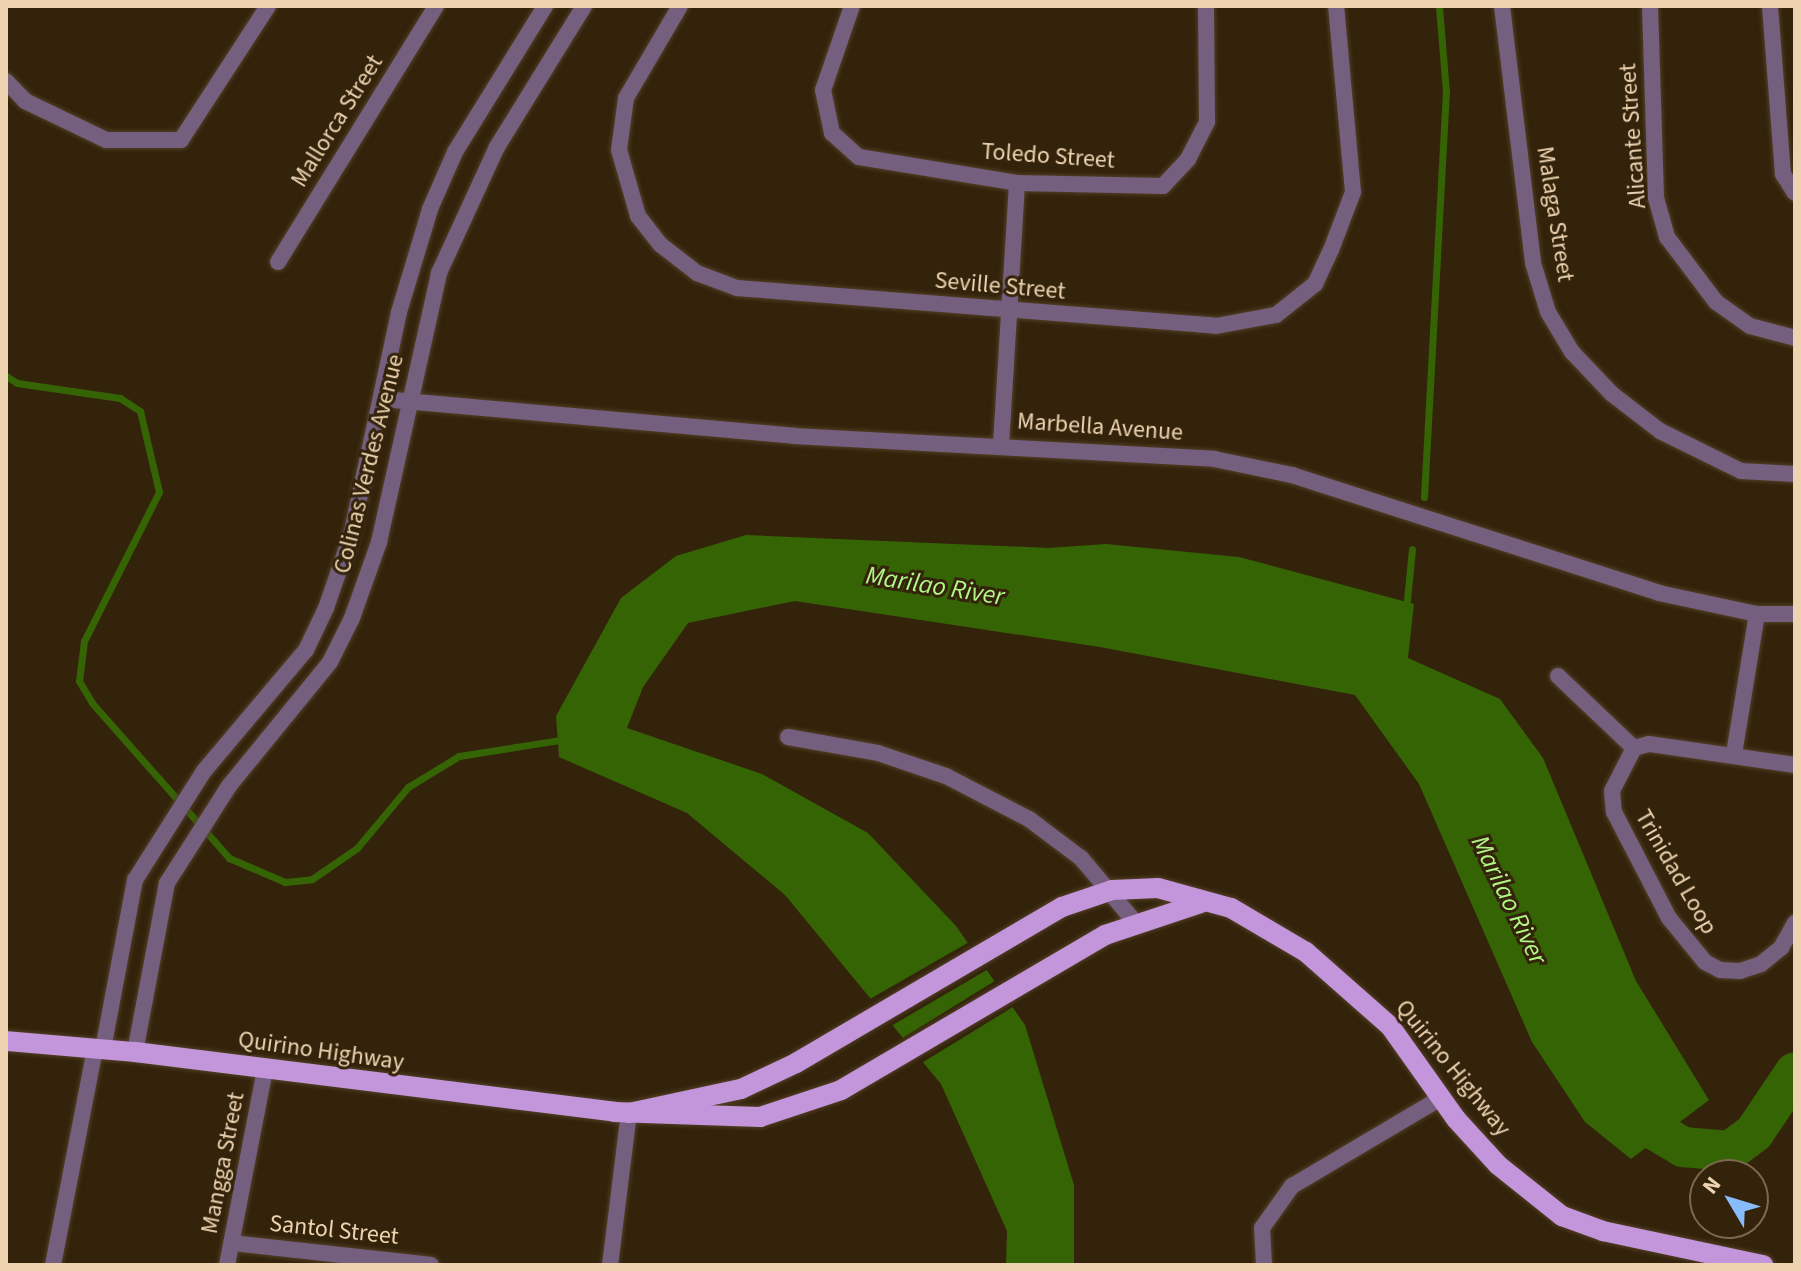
<!DOCTYPE html>
<html>
<head>
<meta charset="utf-8">
<style>
  body { margin:0 }
  #map { position:relative; width:1801px; height:1271px; overflow:hidden; background:#33230b; font-family:"Source Sans 3",sans-serif }
  div>[style] { position:absolute }
  .water>* { inset:0; background:#356405 }
  .pier>* { inset:0; background:#33230b }
  .stream>* { height:7px; margin:-3.5px; padding:0 3.5px; transform-origin:3.5px; border-radius:3.5px; background:#356405 }
  .river>* { height:40px; margin:-20px; padding:0 20px; transform-origin:20px; border-radius:20px; background:#356405 }
  .roads { filter:drop-shadow(0 0 2px #513f25) drop-shadow(0 0 2px #513f25) }
  .minor>* { height:16px; margin:-8px; padding:0 8px; transform-origin:8px; border-radius:8px; background:#745f7f }
  .tertiary>* { height:16px; margin:-8px; padding:0 8px; transform-origin:8px; border-radius:8px; background:#745f7f }
  .primary>* { height:20px; margin:-10px; padding:0 10px; transform-origin:10px; border-radius:10px; background:#c395da }
  span { translate:-50% -50%; white-space:nowrap; text-align:center; line-height:1.15; -webkit-text-stroke:6px #33230b; paint-order:stroke }
  .street-label { font-size:24px; color:#edd3b0 }
  .water-label { font-size:26px; color:#b3f688; font-style:italic }
  .frame { position:absolute; inset:0; border:8px solid #edd3b0; pointer-events:none }
  .north { position:absolute; left:1689px; top:1159px; width:80px; height:80px; box-sizing:border-box; background:#33230b; border:2px solid #7d694d; border-radius:50%; rotate:308deg; font-size:22px; font-weight:700; line-height:32px; text-align:center; color:#edd3b0 }
  .north::after { content:''; display:block; margin:auto; width:28px; height:36px; background:#87bbfb; clip-path:polygon(50% 0,100% 100%,50% 72%,0 100%) }
</style>
</head>
<body>
<div id="map">
  <div class="water">
    <div style="clip-path:polygon(746px 535px,1048px 548px,1106px 544px,1239px 557px,1414px 604px,1408px 658px,1500px 699px,1543px 758px,1636px 981px,1709px 1100px,1631px 1159px,1585px 1122px,1532px 1042px,1419px 784px,1355px 695px,1100px 647px,795px 601px,688px 623px,643px 687px,627px 728px,762px 774px,868px 833px,956px 926px,1025px 1025px,1074px 1185px,1074px 1265px,1006px 1265px,1007px 1231px,941px 1084px,785px 895px,687px 813px,559px 757px,556px 716px,621px 598px,676px 556px)"></div>
  </div>
  <div class="pier">
    <div style="clip-path:polygon(971px 941px,990px 968px,891px 1026px,870px 999px)"></div>
    <div style="clip-path:polygon(998px 979px,1016px 1005px,920px 1064px,901px 1039px)"></div>
  </div>
  <div class="stream">
    <div style="left:6px;top:376px;width:13px;rotate:32deg"></div>
    <div style="left:17px;top:383px;width:104px;rotate:8.3deg"></div>
    <div style="left:120px;top:398px;width:24px;rotate:33deg"></div>
    <div style="left:140px;top:411px;width:83px;rotate:76.8deg"></div>
    <div style="left:159px;top:492px;width:167px;rotate:116.7deg"></div>
    <div style="left:84px;top:641px;width:40px;rotate:97.1deg"></div>
    <div style="left:79px;top:681px;width:26px;rotate:59deg"></div>
    <div style="left:92px;top:703px;width:207px;rotate:48.5deg"></div>
    <div style="left:229px;top:858px;width:61px;rotate:23.2deg"></div>
    <div style="left:285px;top:882px;width:27px;rotate:-6deg"></div>
    <div style="left:312px;top:879px;width:55px;rotate:-34.6deg"></div>
    <div style="left:357px;top:848px;width:80px;rotate:-50.1deg"></div>
    <div style="left:408px;top:787px;width:60px;rotate:-31.3deg"></div>
    <div style="left:459px;top:756px;width:108px;rotate:-9deg"></div>
    <div style="left:1424px;top:497px;width:406px;rotate:-86.9deg"></div>
    <div style="left:1446px;top:92px;width:86px;rotate:-94.7deg"></div>
    <div style="left:1406px;top:610px;width:61px;rotate:-84.4deg"></div>
  </div>
  <div class="river">
    <div style="left:1621px;top:1104px;width:21px;rotate:45deg"></div>
    <div style="left:1636px;top:1119px;width:55px;rotate:30.8deg"></div>
    <div style="left:1683px;top:1147px;width:47px;rotate:4.9deg"></div>
    <div style="left:1730px;top:1151px;width:30px;rotate:-37deg"></div>
    <div style="left:1754px;top:1133px;width:73px;rotate:-56.1deg"></div>
  </div>
  <div class="roads">
    <div class="minor">
      <div style="left:680px;top:6px;width:107px;rotate:120.4deg"></div>
      <div style="left:626px;top:98px;width:52px;rotate:97.7deg"></div>
      <div style="left:619px;top:150px;width:69px;rotate:73.9deg"></div>
      <div style="left:638px;top:216px;width:37px;rotate:52deg"></div>
      <div style="left:661px;top:245px;width:46px;rotate:37.9deg"></div>
      <div style="left:697px;top:273px;width:43px;rotate:20.6deg"></div>
      <div style="left:737px;top:288px;width:481px;rotate:4.5deg"></div>
      <div style="left:1216px;top:326px;width:61px;rotate:-10.4deg"></div>
      <div style="left:1276px;top:315px;width:50px;rotate:-38.5deg"></div>
      <div style="left:1315px;top:284px;width:38px;rotate:-65deg"></div>
      <div style="left:1331px;top:250px;width:62px;rotate:-69.2deg"></div>
      <div style="left:1353px;top:192px;width:187px;rotate:-95.2deg"></div>
      <div style="left:852px;top:6px;width:89px;rotate:109deg"></div>
      <div style="left:823px;top:90px;width:44px;rotate:78.2deg"></div>
      <div style="left:832px;top:133px;width:36px;rotate:42deg"></div>
      <div style="left:859px;top:157px;width:160px;rotate:9.3deg"></div>
      <div style="left:1017px;top:183px;width:146px;rotate:1.2deg"></div>
      <div style="left:1163px;top:186px;width:37px;rotate:-47deg"></div>
      <div style="left:1188px;top:159px;width:42px;rotate:-62.8deg"></div>
      <div style="left:1207px;top:122px;width:116px;rotate:-90.5deg"></div>
      <div style="left:1502px;top:6px;width:259px;rotate:83.1deg"></div>
      <div style="left:1533px;top:263px;width:51px;rotate:73deg"></div>
      <div style="left:1548px;top:312px;width:47px;rotate:59deg"></div>
      <div style="left:1572px;top:352px;width:58px;rotate:46.4deg"></div>
      <div style="left:1612px;top:394px;width:61px;rotate:37.6deg"></div>
      <div style="left:1660px;top:431px;width:90px;rotate:26.3deg"></div>
      <div style="left:1741px;top:471px;width:54px;rotate:3.2deg"></div>
      <div style="left:1650px;top:6px;width:192px;rotate:88.2deg"></div>
      <div style="left:1656px;top:198px;width:41px;rotate:74.2deg"></div>
      <div style="left:1667px;top:237px;width:81px;rotate:53deg"></div>
      <div style="left:1716px;top:302px;width:42px;rotate:35.2deg"></div>
      <div style="left:1750px;top:326px;width:47px;rotate:14.9deg"></div>
      <div style="left:1770px;top:6px;width:169px;rotate:85.6deg"></div>
      <div style="left:1783px;top:174px;width:22px;rotate:58deg"></div>
      <div style="left:6px;top:81px;width:28px;rotate:46deg"></div>
      <div style="left:25px;top:101px;width:90px;rotate:25.7deg"></div>
      <div style="left:106px;top:140px;width:75px"></div>
      <div style="left:181px;top:140px;width:160px;rotate:-57deg"></div>
      <div style="left:278px;top:262px;width:301px;rotate:-58.3deg"></div>
      <div style="left:382px;top:399px;width:414px;rotate:5.1deg"></div>
      <div style="left:794px;top:436px;width:421px;rotate:3.1deg"></div>
      <div style="left:1214px;top:459px;width:80px;rotate:11.6deg"></div>
      <div style="left:1292px;top:475px;width:386px;rotate:17.8deg"></div>
      <div style="left:1659px;top:593px;width:100px;rotate:12.1deg"></div>
      <div style="left:1757px;top:614px;width:38px"></div>
      <div style="left:1001px;top:445px;width:262px;rotate:-86.5deg"></div>
      <div style="left:1558px;top:676px;width:105px;rotate:43.5deg"></div>
      <div style="left:788px;top:737px;width:91px;rotate:10.1deg"></div>
      <div style="left:878px;top:753px;width:72px;rotate:18.7deg"></div>
      <div style="left:946px;top:776px;width:93px;rotate:27.4deg"></div>
      <div style="left:1029px;top:819px;width:65px;rotate:36.9deg"></div>
      <div style="left:1081px;top:858px;width:82px;rotate:49.9deg"></div>
      <div style="left:1734px;top:754px;width:142px;rotate:-80.7deg"></div>
      <div style="left:1795px;top:765px;width:148px;rotate:-171.8deg"></div>
      <div style="left:1649px;top:744px;width:16px;rotate:165deg"></div>
      <div style="left:1634px;top:748px;width:48px;rotate:117.1deg"></div>
      <div style="left:1612px;top:791px;width:21px;rotate:85deg"></div>
      <div style="left:1614px;top:812px;width:119px;rotate:62.6deg"></div>
      <div style="left:1669px;top:918px;width:57px;rotate:50.7deg"></div>
      <div style="left:1705px;top:962px;width:17px;rotate:28deg"></div>
      <div style="left:1720px;top:970px;width:20px;rotate:3deg"></div>
      <div style="left:1740px;top:971px;width:22px;rotate:-18deg"></div>
      <div style="left:1761px;top:964px;width:26px;rotate:-39deg"></div>
      <div style="left:1781px;top:948px;width:29px;rotate:-61deg"></div>
      <div style="left:103px;top:1049px;width:172px;rotate:-79.3deg"></div>
      <div style="left:135px;top:880px;width:129px;rotate:-57.7deg"></div>
      <div style="left:204px;top:771px;width:158px;rotate:-49.9deg"></div>
      <div style="left:306px;top:650px;width:47px;rotate:-64.5deg"></div>
      <div style="left:326px;top:608px;width:76px;rotate:-70.9deg"></div>
      <div style="left:351px;top:536px;width:229px;rotate:-77.9deg"></div>
      <div style="left:399px;top:312px;width:108px;rotate:-73.2deg"></div>
      <div style="left:430px;top:209px;width:62px;rotate:-66.3deg"></div>
      <div style="left:455px;top:152px;width:172px;rotate:-58.3deg"></div>
      <div style="left:135px;top:1052px;width:172px;rotate:-79.3deg"></div>
      <div style="left:167px;top:883px;width:115px;rotate:-57.4deg"></div>
      <div style="left:229px;top:786px;width:160px;rotate:-50.8deg"></div>
      <div style="left:330px;top:662px;width:49px;rotate:-63.4deg"></div>
      <div style="left:352px;top:618px;width:81px;rotate:-70.4deg"></div>
      <div style="left:379px;top:542px;width:276px;rotate:-77.4deg"></div>
      <div style="left:439px;top:273px;width:139px;rotate:-65.3deg"></div>
      <div style="left:497px;top:147px;width:166px;rotate:-58.3deg"></div>
      <div style="left:232px;top:1243px;width:200px;rotate:6.3deg"></div>
      <div style="left:53px;top:1265px;width:221px;rotate:-79deg"></div>
      <div style="left:227px;top:1265px;width:200px;rotate:-79deg"></div>
      <div style="left:610px;top:1265px;width:153px;rotate:-82.9deg"></div>
    </div>
    <div class="tertiary">
      <div style="left:1264px;top:1265px;width:37px;rotate:-93deg"></div>
      <div style="left:1262px;top:1228px;width:52px;rotate:-54.5deg"></div>
      <div style="left:1292px;top:1186px;width:173px;rotate:-30.6deg"></div>
    </div>
    <div class="primary">
      <div style="left:6px;top:1041px;width:129px;rotate:4.9deg"></div>
      <div style="left:135px;top:1052px;width:483px;rotate:7.1deg"></div>
      <div style="left:614px;top:1112px;width:146px;rotate:2deg"></div>
      <div style="left:760px;top:1117px;width:85px;rotate:-18.4deg"></div>
      <div style="left:841px;top:1090px;width:306px;rotate:-30.4deg"></div>
      <div style="left:1105px;top:935px;width:101px;rotate:-18.4deg"></div>
      <div style="left:629px;top:1113px;width:115px;rotate:-12.1deg"></div>
      <div style="left:741px;top:1089px;width:61px;rotate:-25.3deg"></div>
      <div style="left:796px;top:1063px;width:308px;rotate:-30.4deg"></div>
      <div style="left:1062px;top:907px;width:53px;rotate:-18.8deg"></div>
      <div style="left:1112px;top:890px;width:46px;rotate:-2.5deg"></div>
      <div style="left:1158px;top:888px;width:76px;rotate:15.3deg"></div>
      <div style="left:1231px;top:908px;width:87px;rotate:30.4deg"></div>
      <div style="left:1306px;top:952px;width:112px;rotate:41.4deg"></div>
      <div style="left:1390px;top:1026px;width:114px;rotate:54.6deg"></div>
      <div style="left:1456px;top:1119px;width:62px;rotate:47.6deg"></div>
      <div style="left:1498px;top:1165px;width:82px;rotate:38.6deg"></div>
      <div style="left:1562px;top:1216px;width:44px;rotate:20.1deg"></div>
      <div style="left:1603px;top:1231px;width:164px;rotate:12deg"></div>
    </div>
  </div>
  <div class="street-label">
    <span style="left:337px;top:121px;rotate:-58deg">Mallorca Street</span>
    <span style="left:1633px;top:136px;rotate:-94deg">Alicante Street</span>
    <span style="left:1048px;top:156px;rotate:4deg">Toledo Street</span>
    <span style="left:1555px;top:214px;rotate:81deg">Malaga Street</span>
    <span style="left:1000px;top:286px;rotate:5deg">Seville Street</span>
    <span style="left:1100px;top:427px;rotate:4deg">Marbella Avenue</span>
    <span style="left:369px;top:464px;rotate:-76deg">Colinas Verdes Avenue</span>
    <span style="left:1676px;top:872px;rotate:60deg">Trinidad Loop</span>
    <span style="left:321px;top:1051px;rotate:8deg">Quirino Highway</span>
    <span style="left:1453px;top:1068px;rotate:51deg">Quirino Highway</span>
    <span style="left:223px;top:1163px;rotate:-79deg">Mangga Street</span>
    <span style="left:334px;top:1230px;rotate:6deg">Santol Street</span>
  </div>
  <div class="water-label">
    <span style="left:935px;top:586px;rotate:9deg">Marilao River</span>
    <span style="left:1509px;top:900px;rotate:64deg">Marilao River</span>
  </div>
  <div class="frame"></div>
  <div class="north">N</div>
</div>
</body>
</html>
